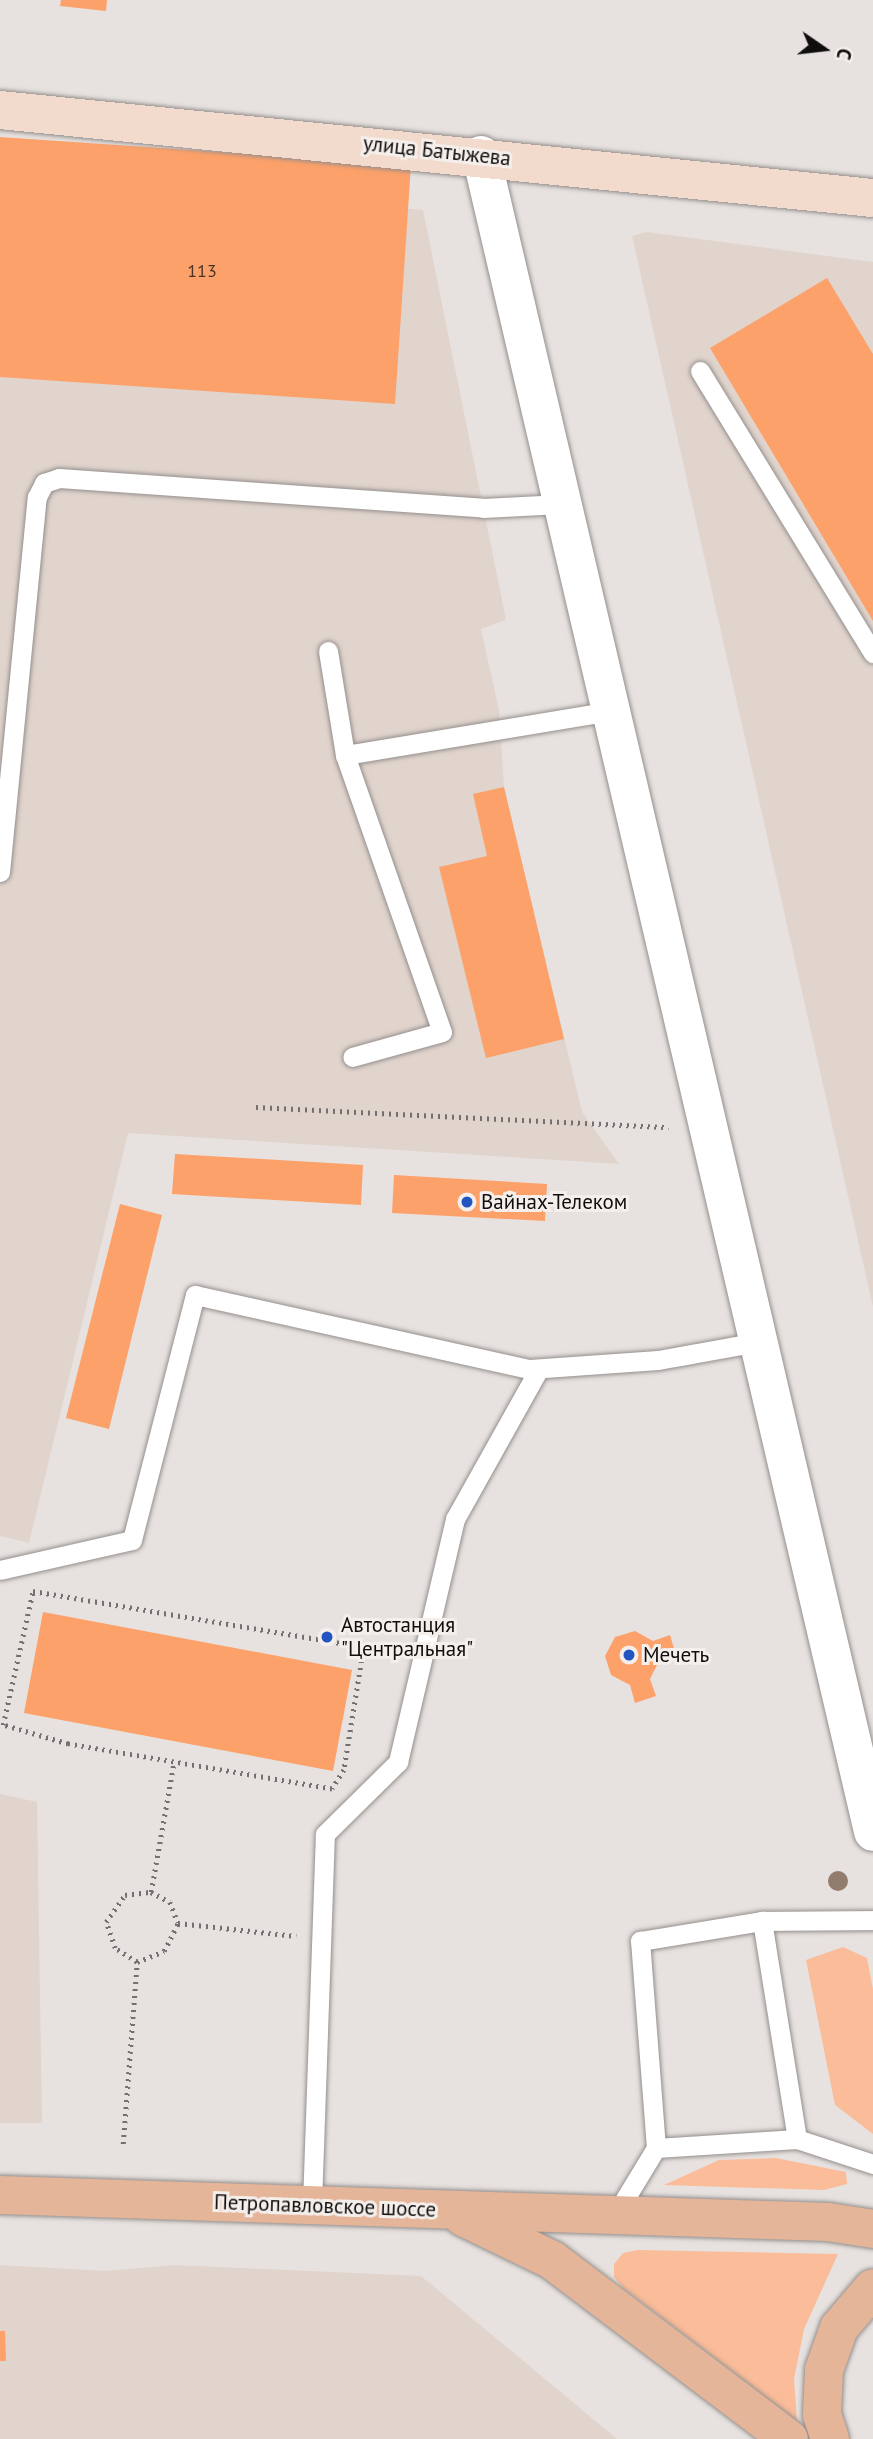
<!DOCTYPE html>
<html>
<head>
<meta charset="utf-8">
<style>
  body { margin:0 }
  #map { position:relative; width:873px; height:2439px; overflow:hidden; background:#e7e2df; font-family:"PT Sans",sans-serif }
  div>[style] { position:absolute }
  .built>* { inset:0; background:#e1d4cd }
  .green>* { inset:0; background:#fabc99 }
  .building>* { inset:0; background:#fca16a }
  .path>* { height:4.5px; margin-top:-2.25px; transform-origin:0; background:repeating-linear-gradient(90deg,#73706f 0 2px,transparent 0 7px) }
  .roads { filter:drop-shadow(0 0 2px #948f8d) drop-shadow(0 0 2px #948f8d) }
  .lane>* { height:19px; margin:-9.5px; padding:0 9.5px; transform-origin:9.5px; border-radius:9.5px; background:#fff }
  .street>* { height:38px; margin:-19px; padding:0 19px; transform-origin:19px; border-radius:19px; background:#fff }
  .secondary>* { height:38px; margin:-19px; padding:0 19px; transform-origin:19px; border-radius:19px; background:#f2dacc }
  .primary>* { height:38px; margin:-19px; padding:0 19px; transform-origin:19px; border-radius:19px; background:#e5b599 }
  .trees>* { width:20px; height:20px; margin:-10px; border-radius:50%; background:#927c6e }
  .dots>* { width:19px; height:19px; translate:-50% -50%; box-sizing:border-box; border:4px solid #f5efec; border-radius:50% }
  span { translate:-50% -50%; white-space:nowrap; text-align:center; line-height:1.15; -webkit-text-stroke:6px #f5efec; paint-order:stroke }
  .number-label { font-size:18px; color:#4a3324 }
  .number-label span { -webkit-text-stroke-width:0 }
  .street-label { font-size:21px; color:#0f0e0d }
  .poi-label { font-size:21px; color:#0f0e0d }
  .left { translate:0 -50%; text-align:left }
  .north { position:absolute; left:789px; top:14px; width:70px; height:70px; -webkit-text-stroke:5px #f5efec; paint-order:stroke; rotate:104deg; font-size:19px; font-weight:700; line-height:28px; text-align:center; color:#0f0e0d }
  .north::after { content:''; display:block; margin:auto; width:24px; height:32px; background:#0f0e0d; clip-path:polygon(50% 0,100% 100%,50% 72%,0 100%) }
</style>
</head>
<body>
<div id="map">
  <div class="built">
    <div style="clip-path:polygon(0 175px,423px 210px,506px 620px,481px 629px,499px 710px,504px 787px,582px 1112px,619px 1164px,128px 1133px,29px 1543px,0 1536px)"></div>
    <div style="clip-path:polygon(647px 232px,873px 262px,873px 1307px,632px 236px)"></div>
    <div style="clip-path:polygon(0 1794px,37px 1802px,42px 2123px,0 2123px)"></div>
    <div style="clip-path:polygon(0 2265px,106px 2271px,174px 2265px,421px 2276px,617px 2439px,0 2439px)"></div>
  </div>
  <div class="green">
    <div style="clip-path:polygon(843px 1947px,867px 1958px,873px 1989px,873px 2134px,835px 2105px,806px 1960px)"></div>
    <div style="clip-path:polygon(776px 2158px,846px 2172px,847px 2184px,824px 2190px,664px 2185px,719px 2160px)"></div>
    <div style="clip-path:polygon(638px 2250px,838px 2254px,804px 2329px,794px 2379px,797px 2421px,622px 2287px,614px 2277px,614px 2264px,623px 2253px)"></div>
  </div>
  <div class="building">
    <div style="clip-path:polygon(61px 0,107px 0,106px 11px,60px 6px)"></div>
    <div style="clip-path:polygon(0 137px,411px 165px,395px 404px,0 377px)"></div>
    <div style="clip-path:polygon(827px 278px,873px 354px,873px 621px,710px 348px)"></div>
    <div style="clip-path:polygon(504px 787px,564px 1039px,486px 1058px,439px 867px,487px 856px,473px 794px)"></div>
    <div style="clip-path:polygon(175px 1154px,363px 1165px,361px 1205px,172px 1194px)"></div>
    <div style="clip-path:polygon(394px 1175px,547px 1184px,545px 1221px,392px 1213px)"></div>
    <div style="clip-path:polygon(120px 1204px,162px 1215px,109px 1429px,66px 1418px)"></div>
    <div style="clip-path:polygon(43px 1612px,352px 1670px,333px 1771px,24px 1713px)"></div>
    <div style="clip-path:polygon(635px 1631px,653px 1641px,670px 1635px,676px 1655px,659px 1661px,650px 1679px,656px 1696px,635px 1703px,630px 1685px,611px 1675px,605px 1656px,615px 1637px)"></div>
    <div style="clip-path:polygon(0 2331px,5px 2331px,6px 2361px,0 2361px)"></div>
  </div>
  <div class="path">
    <div style="left:256px;top:1107px;width:413px;rotate:2.8deg"></div>
    <div style="left:33px;top:1591px;width:336px;rotate:9.6deg"></div>
    <div style="left:364px;top:1647px;width:125px;rotate:99.2deg"></div>
    <div style="left:344px;top:1770px;width:22px;rotate:122deg"></div>
    <div style="left:332px;top:1789px;width:268px;rotate:-170.3deg"></div>
    <div style="left:68px;top:1744px;width:68px;rotate:-163.7deg"></div>
    <div style="left:3px;top:1725px;width:137px;rotate:-77.4deg"></div>
    <div style="left:151px;top:1892px;width:21px;rotate:28deg"></div>
    <div style="left:170px;top:1902px;width:22px;rotate:69deg"></div>
    <div style="left:178px;top:1923px;width:119px;rotate:6.3deg"></div>
    <div style="left:137px;top:1962px;width:29px;rotate:-22deg"></div>
    <div style="left:164px;top:1951px;width:31px;rotate:-63deg"></div>
    <div style="left:123px;top:2144px;width:183px;rotate:-85.6deg"></div>
    <div style="left:137px;top:1962px;width:26px;rotate:-148deg"></div>
    <div style="left:115px;top:1948px;width:28px;rotate:-109deg"></div>
    <div style="left:106px;top:1922px;width:33px;rotate:-55deg"></div>
    <div style="left:125px;top:1895px;width:26px;rotate:-7deg"></div>
    <div style="left:151px;top:1892px;width:132px;rotate:-80deg"></div>
  </div>
  <div class="roads">
    <div class="lane">
      <div style="left:700px;top:371px;width:331px;rotate:58.5deg"></div>
      <div style="left:328px;top:651px;width:105px;rotate:80.7deg"></div>
      <div style="left:345px;top:755px;width:293px;rotate:70.7deg"></div>
      <div style="left:442px;top:1032px;width:93px;rotate:164.5deg"></div>
      <div style="left:345px;top:755px;width:270px;rotate:-9.4deg"></div>
      <div style="left:0;top:872px;width:377px;rotate:-84.4deg"></div>
      <div style="left:37px;top:497px;width:16px;rotate:-63deg"></div>
      <div style="left:44px;top:483px;width:16px;rotate:-18deg"></div>
      <div style="left:59px;top:478px;width:425px;rotate:4deg"></div>
      <div style="left:483px;top:508px;width:80px;rotate:-2.9deg"></div>
      <div style="left:0;top:1570px;width:135px;rotate:-12.8deg"></div>
      <div style="left:132px;top:1540px;width:253px;rotate:-75.6deg"></div>
      <div style="left:195px;top:1295px;width:343px;rotate:12.5deg"></div>
      <div style="left:530px;top:1369px;width:128px;rotate:-4deg"></div>
      <div style="left:658px;top:1360px;width:102px;rotate:-10.2deg"></div>
      <div style="left:797px;top:2139px;width:221px;rotate:-99.1deg"></div>
      <div style="left:762px;top:1921px;width:111px;rotate:-0.5deg"></div>
      <div style="left:656px;top:2148px;width:208px;rotate:-94.4deg"></div>
      <div style="left:640px;top:1941px;width:124px;rotate:-9.3deg"></div>
      <div style="left:312px;top:2204px;width:370px;rotate:-88deg"></div>
      <div style="left:325px;top:1834px;width:103px;rotate:-44.6deg"></div>
      <div style="left:398px;top:1762px;width:250px;rotate:-76.8deg"></div>
      <div style="left:455px;top:1519px;width:172px;rotate:-60.8deg"></div>
      <div style="left:614px;top:2217px;width:81px;rotate:-58.7deg"></div>
      <div style="left:656px;top:2148px;width:141px;rotate:-3.7deg"></div>
      <div style="left:797px;top:2139px;width:80px;rotate:18.2deg"></div>
    </div>
    <div class="street">
      <div style="left:481px;top:155px;width:1722px;rotate:76.84deg"></div>
    </div>
    <div class="secondary">
      <div style="left:0;top:110px;width:877px;rotate:5.76deg"></div>
    </div>
    <div class="primary">
      <div style="left:0;top:2195px;width:828px;rotate:1.87deg"></div>
      <div style="left:828px;top:2222px;width:46px;rotate:8.8deg"></div>
      <div style="left:463px;top:2217px;width:99px;rotate:25.8deg"></div>
      <div style="left:552px;top:2260px;width:297px;rotate:37.1deg"></div>
      <div style="left:830px;top:2439px;width:26px;rotate:-108deg"></div>
      <div style="left:822px;top:2414px;width:44px;rotate:-87.4deg"></div>
      <div style="left:824px;top:2370px;width:45px;rotate:-70.3deg"></div>
      <div style="left:839px;top:2328px;width:52px;rotate:-49.6deg"></div>
    </div>
  </div>
  <div class="trees">
    <div style="left:838px;top:1881px"></div>
  </div>
  <div class="dots">
    <div style="left:467px;top:1202px;background:#2255c2"></div>
    <div style="left:327px;top:1637px;background:#2255c2"></div>
    <div style="left:629px;top:1655px;background:#2255c2"></div>
  </div>
  <div class="number-label">
    <span style="left:202px;top:271px">113</span>
  </div>
  <div class="street-label">
    <span style="left:437px;top:151px;rotate:6deg">улица Батыжева</span>
    <span style="left:325px;top:2206px;rotate:2deg">Петропавловское шоссе</span>
  </div>
  <div class="poi-label">
    <span class="left" style="left:481px;top:1202px">Вайнах-Телеком</span>
    <span class="left" style="left:341px;top:1637px">Автостанция<br>"Центральная"</span>
    <span class="left" style="left:643px;top:1655px">Мечеть</span>
  </div>
  <div class="north">С</div>
</div>
</body>
</html>
